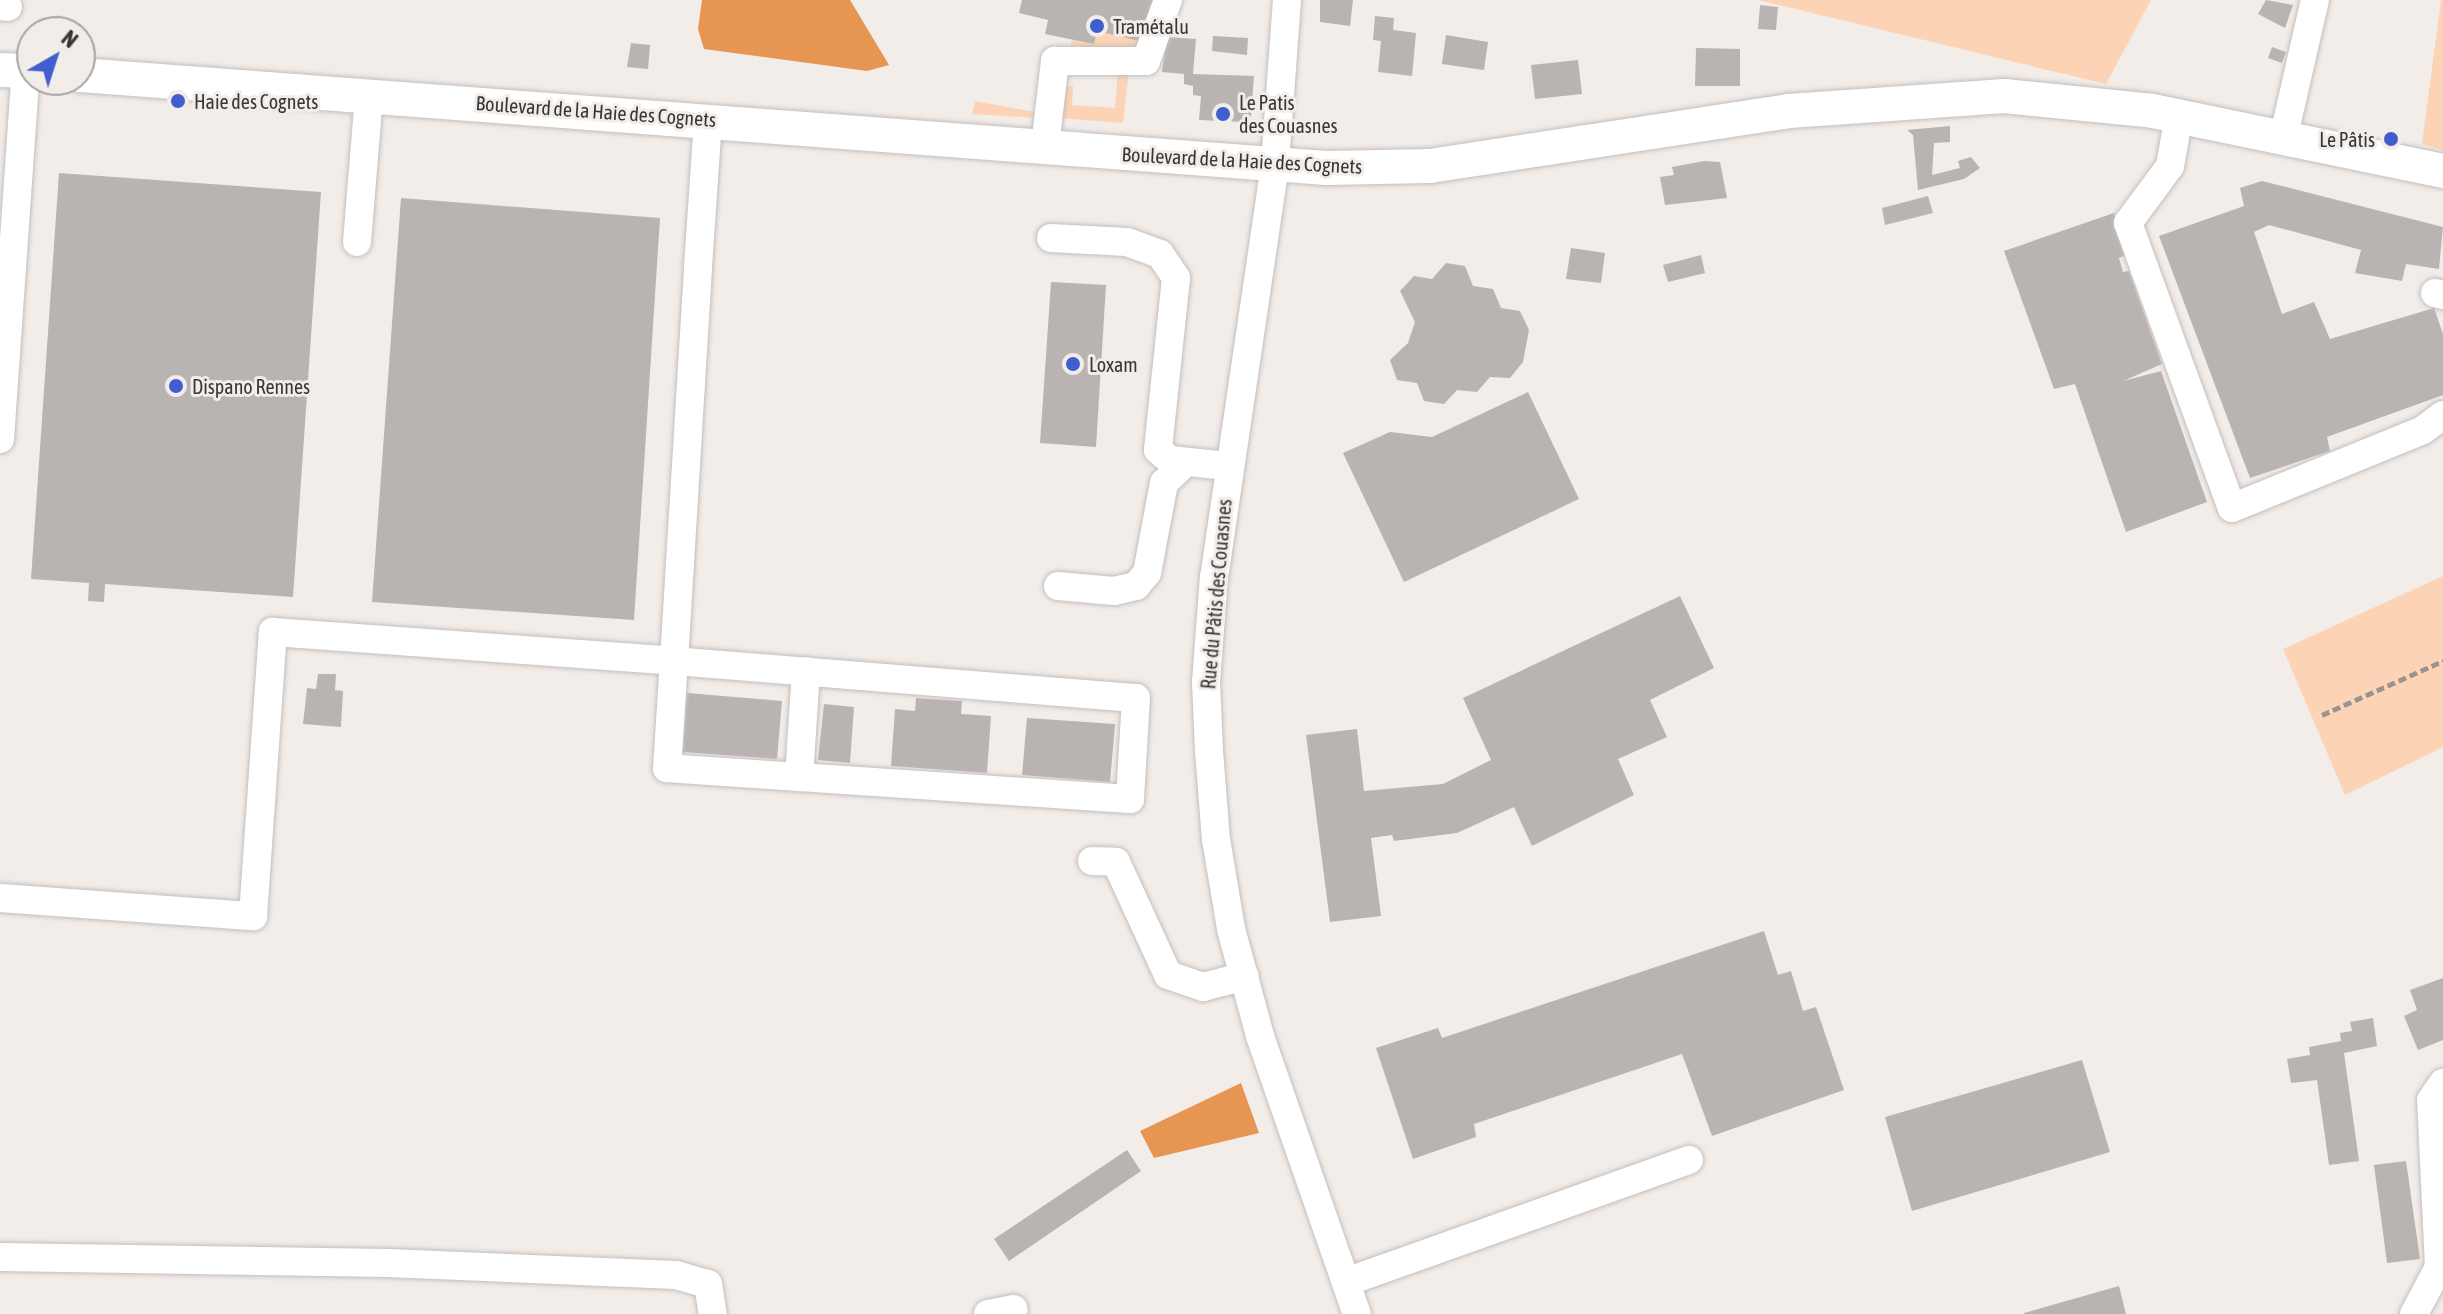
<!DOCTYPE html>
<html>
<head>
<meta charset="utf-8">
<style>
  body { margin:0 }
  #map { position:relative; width:2443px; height:1314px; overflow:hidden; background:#f2ede9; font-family:"Asap Condensed",sans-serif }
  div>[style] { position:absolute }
  .green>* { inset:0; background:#fcd3b5 }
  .water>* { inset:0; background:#e69552 }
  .building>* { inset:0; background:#b9b4b1 }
  .path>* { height:5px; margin-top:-2.5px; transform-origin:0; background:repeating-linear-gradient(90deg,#979491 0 8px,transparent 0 12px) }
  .roads { filter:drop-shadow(0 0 2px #c4bfbc) drop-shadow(0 0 2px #c4bfbc) }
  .minor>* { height:28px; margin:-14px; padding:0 14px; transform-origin:14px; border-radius:14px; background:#fff }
  .major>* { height:34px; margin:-17px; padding:0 17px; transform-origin:17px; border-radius:17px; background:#fff }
  .dots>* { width:22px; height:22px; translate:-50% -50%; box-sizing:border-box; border:4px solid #f2ede9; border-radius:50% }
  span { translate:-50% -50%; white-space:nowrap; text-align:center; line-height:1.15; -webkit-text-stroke:6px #f2ede9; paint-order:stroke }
  .poi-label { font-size:20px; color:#393736 }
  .left { translate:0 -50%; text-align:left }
  .right { translate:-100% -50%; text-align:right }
  .street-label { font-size:20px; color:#393736 }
  .north { position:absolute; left:16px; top:16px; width:80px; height:80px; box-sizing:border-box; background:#f2ede9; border:2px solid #a8a4a1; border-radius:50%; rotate:39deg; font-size:22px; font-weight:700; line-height:32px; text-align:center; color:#393736 }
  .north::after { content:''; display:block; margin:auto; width:28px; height:36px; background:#405ed0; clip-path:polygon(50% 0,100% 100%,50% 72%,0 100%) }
</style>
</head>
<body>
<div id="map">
  <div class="green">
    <div style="clip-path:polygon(1758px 0,2151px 0,2106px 84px)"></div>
    <div style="clip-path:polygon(2441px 0,2443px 0,2443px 150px,2422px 144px)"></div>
    <div style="clip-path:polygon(1097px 31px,1142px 41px,1140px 52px,1070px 47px,1072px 40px,1094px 44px)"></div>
    <div style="clip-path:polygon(1118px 69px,1129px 70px,1123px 123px,1058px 118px,1061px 89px,1066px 86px,1073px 86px,1072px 105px,1115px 108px)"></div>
    <div style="clip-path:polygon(975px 101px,1035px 112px,1037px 118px,972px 114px)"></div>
    <div style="clip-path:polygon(2443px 576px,2443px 747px,2345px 795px,2283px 649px)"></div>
  </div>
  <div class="water">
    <div style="clip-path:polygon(702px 0,850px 0,889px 65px,867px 71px,704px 49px,698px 29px)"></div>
    <div style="clip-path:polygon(1241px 1083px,1259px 1133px,1154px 1158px,1140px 1131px)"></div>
  </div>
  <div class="building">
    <div style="clip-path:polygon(1022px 0,1154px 0,1144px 42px,1097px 31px,1094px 44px,1045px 34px,1048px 20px,1019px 13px)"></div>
    <div style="clip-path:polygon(1320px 0,1353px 0,1350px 26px,1320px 22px)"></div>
    <div style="clip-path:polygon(2266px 0,2293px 5px,2285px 28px,2258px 14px)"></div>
    <div style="clip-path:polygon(1760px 5px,1778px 7px,1776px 30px,1758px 29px)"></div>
    <div style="clip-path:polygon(1375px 16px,1394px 18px,1393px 30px,1416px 33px,1412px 76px,1378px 72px,1381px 41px,1373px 40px)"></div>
    <div style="clip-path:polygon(1446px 35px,1488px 42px,1484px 70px,1442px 64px)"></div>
    <div style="clip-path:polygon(1213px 36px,1248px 38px,1247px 55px,1212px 51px)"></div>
    <div style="clip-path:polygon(1167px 37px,1196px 39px,1193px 74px,1254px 76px,1251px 116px,1244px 122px,1199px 120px,1201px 96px,1193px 95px,1193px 86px,1184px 84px,1184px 74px,1162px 72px)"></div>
    <div style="clip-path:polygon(631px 43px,650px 45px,648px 69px,627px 67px)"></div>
    <div style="clip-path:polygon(2272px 47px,2286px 52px,2282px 63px,2268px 58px)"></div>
    <div style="clip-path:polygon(1696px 48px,1740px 49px,1740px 86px,1695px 86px)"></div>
    <div style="clip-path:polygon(1578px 60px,1582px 94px,1535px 99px,1531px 65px)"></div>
    <div style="clip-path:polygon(1950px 126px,1950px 142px,1934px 143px,1932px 175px,1960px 168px,1958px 161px,1971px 157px,1980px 168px,1964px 179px,1918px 190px,1913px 135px,1907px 130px)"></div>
    <div style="clip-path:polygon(1704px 161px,1720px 162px,1727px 198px,1665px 205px,1660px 177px,1674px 175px,1672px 167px)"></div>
    <div style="clip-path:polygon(59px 173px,321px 192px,293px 597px,105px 584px,104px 602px,88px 601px,89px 583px,31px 579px)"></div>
    <div style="clip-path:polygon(2262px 181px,2443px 227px,2439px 269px,2406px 264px,2402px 281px,2355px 273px,2361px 250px,2269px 225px,2254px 232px,2282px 314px,2314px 302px,2330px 339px,2434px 308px,2443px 334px,2443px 395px,2327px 437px,2330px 451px,2250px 478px,2159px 236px,2244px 206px,2240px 188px)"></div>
    <div style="clip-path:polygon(1928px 196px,1933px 213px,1885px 225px,1882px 208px)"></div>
    <div style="clip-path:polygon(401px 198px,660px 218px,634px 620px,372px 602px)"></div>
    <div style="clip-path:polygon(2114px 213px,2127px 254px,2119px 258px,2123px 272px,2129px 271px,2162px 364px,2123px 381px,2161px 371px,2207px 502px,2126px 532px,2075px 384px,2054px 389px,2004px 251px)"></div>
    <div style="clip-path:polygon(1571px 248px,1605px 253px,1601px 283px,1566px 279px)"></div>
    <div style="clip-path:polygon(1701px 255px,1705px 273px,1668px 282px,1663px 265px)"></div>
    <div style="clip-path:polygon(1446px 263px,1465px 266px,1473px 286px,1493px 289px,1501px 308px,1520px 311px,1529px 330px,1523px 362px,1510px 378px,1490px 377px,1477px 392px,1457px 390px,1444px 404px,1424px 401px,1417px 383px,1397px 380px,1390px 360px,1408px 343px,1415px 322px,1400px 291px,1414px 276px,1432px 279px)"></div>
    <div style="clip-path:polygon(1051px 282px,1106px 285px,1096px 447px,1040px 443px)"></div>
    <div style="clip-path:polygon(1528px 392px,1579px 499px,1404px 582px,1343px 453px,1390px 432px,1432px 437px)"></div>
    <div style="clip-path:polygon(1680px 596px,1714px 668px,1650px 700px,1667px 737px,1618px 759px,1634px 795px,1532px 846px,1514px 807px,1457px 833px,1394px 841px,1392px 835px,1371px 838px,1381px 916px,1330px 922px,1306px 735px,1357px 729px,1364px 791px,1443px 784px,1491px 760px,1463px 698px)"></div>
    <div style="clip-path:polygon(318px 674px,336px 674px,335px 690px,343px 691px,341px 727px,303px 724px,307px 688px,316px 689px)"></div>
    <div style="clip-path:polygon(687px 693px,782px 701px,777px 759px,683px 752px)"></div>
    <div style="clip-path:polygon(916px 698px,962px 701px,961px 714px,991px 716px,987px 773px,891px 766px,895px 709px,915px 711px)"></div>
    <div style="clip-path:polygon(824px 704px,854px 707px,850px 763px,818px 760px)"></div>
    <div style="clip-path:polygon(1027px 718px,1115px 724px,1110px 782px,1022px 775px)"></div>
    <div style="clip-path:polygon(1764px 931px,1778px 975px,1791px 971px,1803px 1011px,1816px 1007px,1844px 1090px,1712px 1136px,1682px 1054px,1474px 1124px,1476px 1137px,1413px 1159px,1376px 1048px,1438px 1028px,1442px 1038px)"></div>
    <div style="clip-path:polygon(2443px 978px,2443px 1040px,2418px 1050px,2404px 1016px,2417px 1010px,2410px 990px)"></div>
    <div style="clip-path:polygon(2373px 1018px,2377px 1046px,2344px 1053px,2359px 1161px,2329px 1165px,2317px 1080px,2291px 1083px,2287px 1059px,2310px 1055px,2309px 1047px,2341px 1041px,2340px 1033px,2352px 1031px,2350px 1022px)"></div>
    <div style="clip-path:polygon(2082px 1060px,2110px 1152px,1912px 1211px,1885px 1117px)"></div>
    <div style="clip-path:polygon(1127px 1150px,1141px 1171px,1009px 1261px,994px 1239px)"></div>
    <div style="clip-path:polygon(2406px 1161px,2420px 1259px,2387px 1263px,2374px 1165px)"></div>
    <div style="clip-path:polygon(2119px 1286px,2126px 1314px,2024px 1314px,2024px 1313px)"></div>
  </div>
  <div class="path">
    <div style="left:2322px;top:715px;width:133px;rotate:-24.1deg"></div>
  </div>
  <div class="roads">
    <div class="minor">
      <div style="left:1287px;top:0;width:165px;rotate:94.2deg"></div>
      <div style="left:1275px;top:165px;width:416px;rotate:98.4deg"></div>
      <div style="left:1214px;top:576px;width:106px;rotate:94.3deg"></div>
      <div style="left:1206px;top:682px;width:69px;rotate:87.5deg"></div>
      <div style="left:1209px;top:751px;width:88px;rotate:85.5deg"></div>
      <div style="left:1216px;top:839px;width:91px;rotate:80.5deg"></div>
      <div style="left:1231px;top:929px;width:111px;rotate:74.8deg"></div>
      <div style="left:1260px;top:1036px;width:294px;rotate:70.8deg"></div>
      <div style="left:0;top:6px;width:8px;rotate:7deg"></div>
      <div style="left:2179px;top:115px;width:52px;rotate:100deg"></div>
      <div style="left:2170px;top:166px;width:71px;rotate:126.4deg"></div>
      <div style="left:2128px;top:223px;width:303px;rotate:70deg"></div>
      <div style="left:2232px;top:508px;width:206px;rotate:-22.2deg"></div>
      <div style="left:2423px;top:430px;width:25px;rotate:-37deg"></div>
      <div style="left:2284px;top:135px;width:139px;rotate:-77.1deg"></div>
      <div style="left:1045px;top:146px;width:86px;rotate:-83.3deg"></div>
      <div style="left:1055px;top:61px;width:91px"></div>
      <div style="left:1146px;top:61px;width:65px;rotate:-70.2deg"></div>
      <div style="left:1051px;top:238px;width:76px;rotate:3deg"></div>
      <div style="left:1127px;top:242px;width:35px;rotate:20deg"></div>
      <div style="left:1160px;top:254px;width:29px;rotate:56deg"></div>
      <div style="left:1176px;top:278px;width:173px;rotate:96deg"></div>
      <div style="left:1158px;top:450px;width:16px;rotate:40deg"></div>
      <div style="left:1170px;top:460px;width:58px;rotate:5.9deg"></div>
      <div style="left:357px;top:242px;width:147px;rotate:-85.3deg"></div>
      <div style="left:2435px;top:293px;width:8px;rotate:14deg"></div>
      <div style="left:0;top:439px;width:369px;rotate:-86deg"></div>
      <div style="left:1058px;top:586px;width:56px;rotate:5.1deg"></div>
      <div style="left:1114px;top:591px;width:23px;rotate:-13deg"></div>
      <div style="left:1136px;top:586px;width:17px;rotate:-50deg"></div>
      <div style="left:1147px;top:573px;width:92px;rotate:-79.3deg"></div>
      <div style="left:1164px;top:483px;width:29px;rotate:-44deg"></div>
      <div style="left:799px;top:777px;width:106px;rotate:-86.2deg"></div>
      <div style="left:1092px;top:861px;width:24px;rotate:2deg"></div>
      <div style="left:1116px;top:862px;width:124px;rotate:65.3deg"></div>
      <div style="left:1168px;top:975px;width:37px;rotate:19deg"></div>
      <div style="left:1203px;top:987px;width:43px;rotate:-14.7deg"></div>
      <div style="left:0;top:898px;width:254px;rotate:4.1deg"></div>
      <div style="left:253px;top:916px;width:285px;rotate:-86deg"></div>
      <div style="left:273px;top:632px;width:402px;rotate:4.1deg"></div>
      <div style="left:674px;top:661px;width:463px;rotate:4.6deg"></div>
      <div style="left:1136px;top:698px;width:101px;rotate:93.4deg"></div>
      <div style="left:1130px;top:799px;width:464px;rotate:-176.2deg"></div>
      <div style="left:667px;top:768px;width:107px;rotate:-86.3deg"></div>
      <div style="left:674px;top:661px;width:395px;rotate:-86.5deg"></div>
      <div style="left:698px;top:267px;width:148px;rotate:-86.1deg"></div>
      <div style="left:0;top:1257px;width:388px;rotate:0.9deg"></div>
      <div style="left:388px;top:1263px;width:288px;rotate:2.4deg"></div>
      <div style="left:676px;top:1275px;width:33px;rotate:16deg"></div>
      <div style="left:708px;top:1284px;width:30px;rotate:81deg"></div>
      <div style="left:1346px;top:1282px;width:364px;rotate:-19.6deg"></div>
      <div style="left:988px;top:1314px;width:26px;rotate:-11deg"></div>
      <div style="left:2414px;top:1314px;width:53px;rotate:-62deg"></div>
      <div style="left:2439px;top:1267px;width:167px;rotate:-92.7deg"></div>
      <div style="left:2431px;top:1100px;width:21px;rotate:-55deg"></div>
    </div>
    <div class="major">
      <div style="left:0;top:70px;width:32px;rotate:2deg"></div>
      <div style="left:80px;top:75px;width:1250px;rotate:4.27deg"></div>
      <div style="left:1327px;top:168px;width:103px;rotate:-1.1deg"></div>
      <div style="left:1430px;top:166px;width:363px;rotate:-8.7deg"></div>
      <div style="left:1789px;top:111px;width:216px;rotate:-4deg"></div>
      <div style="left:2004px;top:96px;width:150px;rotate:5.7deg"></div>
      <div style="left:2153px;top:111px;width:296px;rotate:11.7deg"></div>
    </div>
  </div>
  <div class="dots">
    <div style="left:1097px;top:26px;background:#405ed0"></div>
    <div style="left:178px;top:101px;background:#405ed0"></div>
    <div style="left:1223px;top:114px;background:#405ed0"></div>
    <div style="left:2391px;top:139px;background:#405ed0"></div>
    <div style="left:1073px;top:364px;background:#405ed0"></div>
    <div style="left:176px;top:386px;background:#405ed0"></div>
  </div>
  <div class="poi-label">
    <span class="left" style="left:1113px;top:26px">Tramétalu</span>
    <span class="left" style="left:194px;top:101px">Haie des Cognets</span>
    <span class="left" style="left:1239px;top:114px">Le Patis<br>des Couasnes</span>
    <span class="right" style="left:2375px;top:139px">Le Pâtis</span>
    <span class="left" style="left:1089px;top:364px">Loxam</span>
    <span class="left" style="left:192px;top:386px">Dispano Rennes</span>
  </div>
  <div class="street-label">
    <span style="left:596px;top:111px;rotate:4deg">Boulevard de la Haie des Cognets</span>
    <span style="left:1242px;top:160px;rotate:3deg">Boulevard de la Haie des Cognets</span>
    <span style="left:1216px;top:594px;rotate:-85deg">Rue du Pâtis des Couasnes</span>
  </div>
  <div class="north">N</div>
</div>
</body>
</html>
